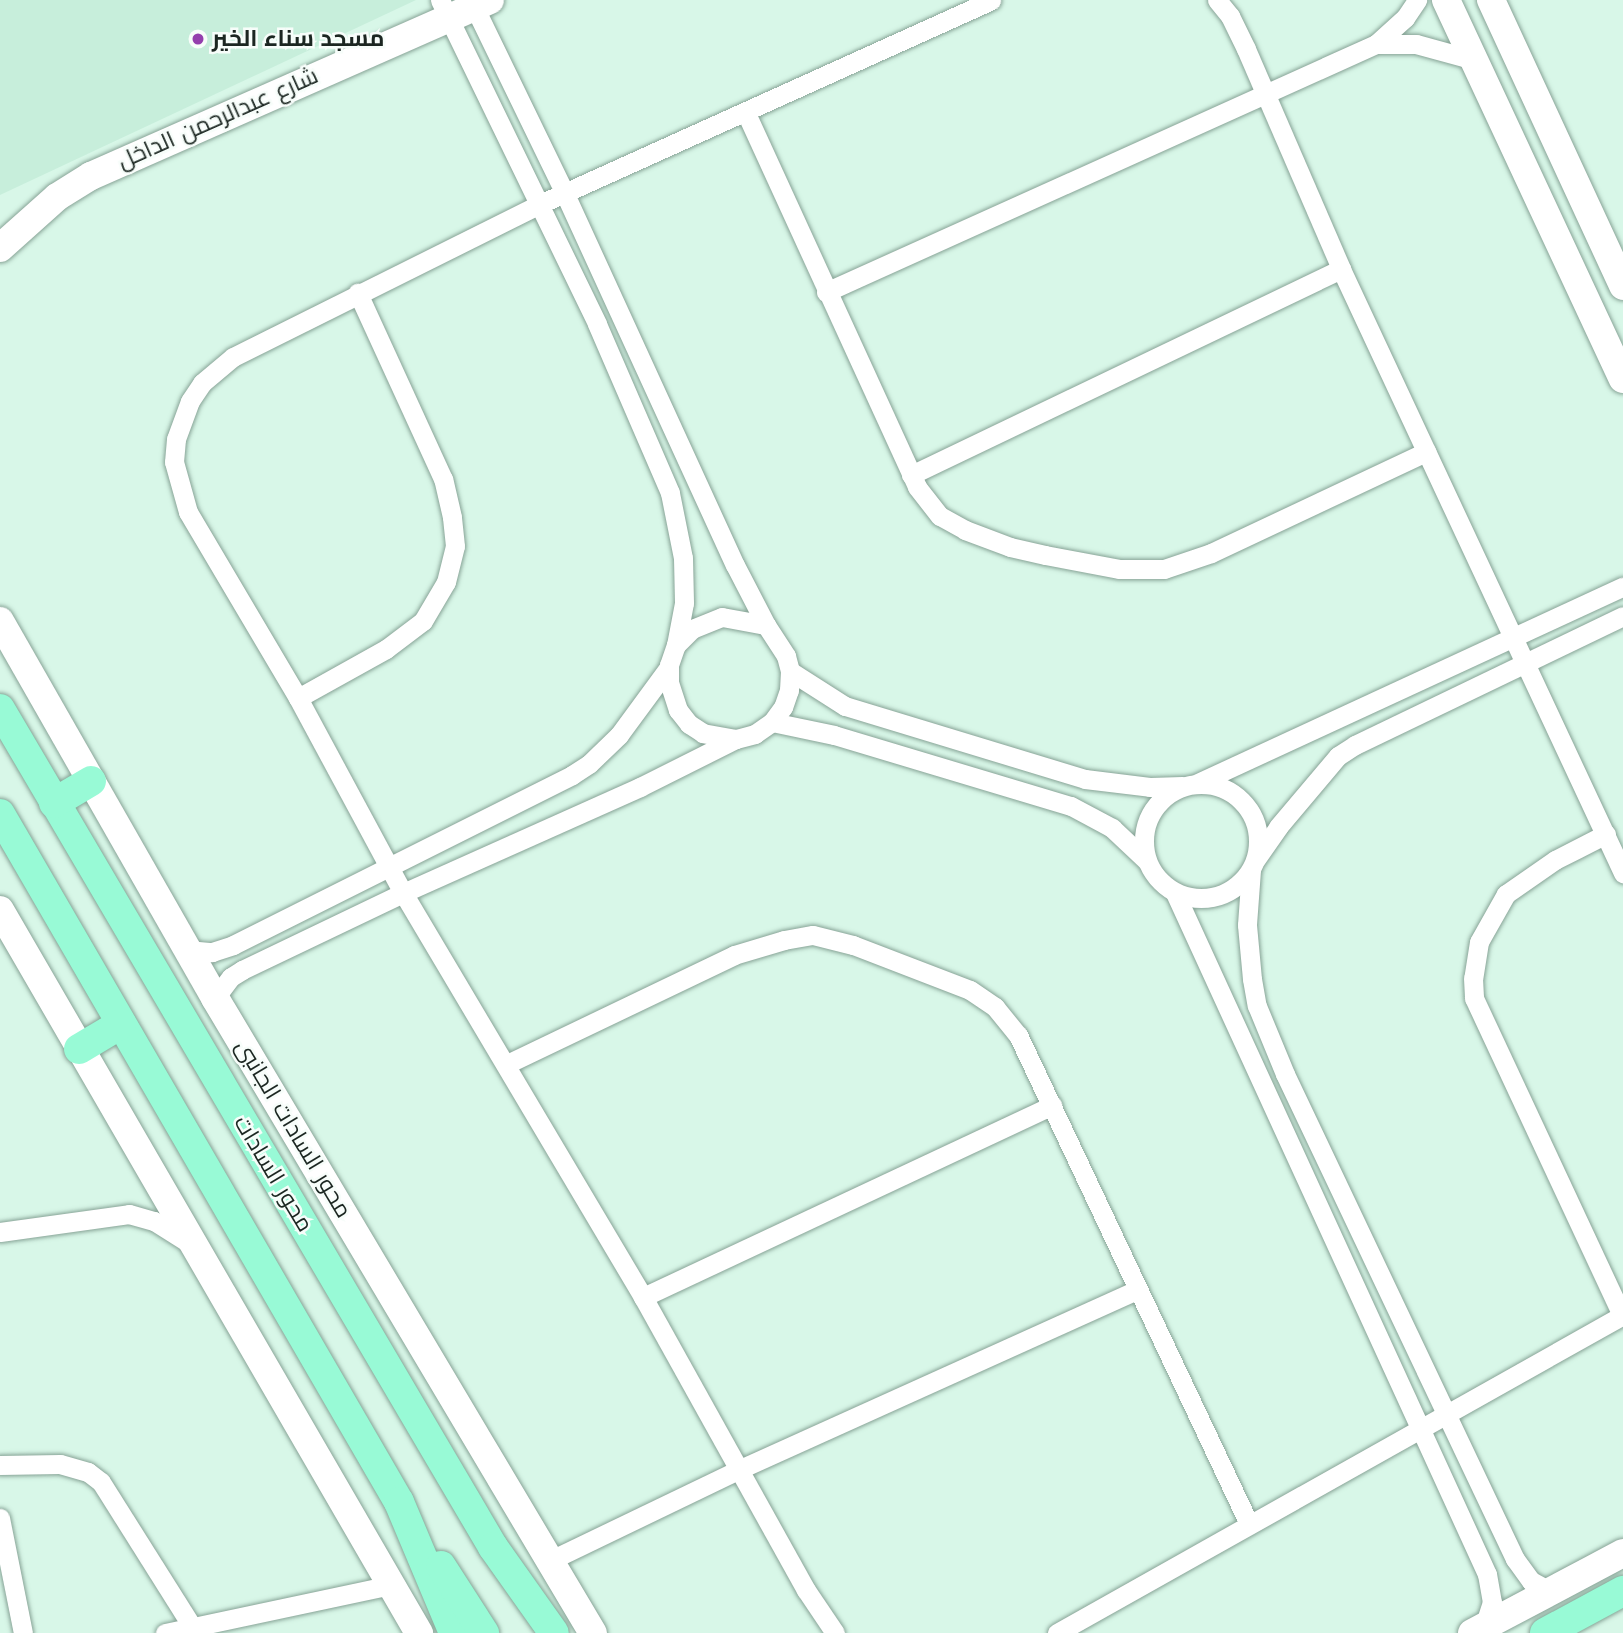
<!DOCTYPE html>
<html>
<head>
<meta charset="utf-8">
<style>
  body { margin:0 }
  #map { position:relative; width:1623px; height:1633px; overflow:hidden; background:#d8f7e8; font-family:"Work Sans",Cairo,sans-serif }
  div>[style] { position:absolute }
  .built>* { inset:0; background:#c7eedb }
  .roads { filter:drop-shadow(0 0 2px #87a396) drop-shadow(0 0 2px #87a396) }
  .street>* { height:19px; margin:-9.5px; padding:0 9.5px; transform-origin:9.5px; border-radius:9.5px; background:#fff }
  .street>.ring { margin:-9.5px; padding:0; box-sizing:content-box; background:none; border:19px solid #fff; border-radius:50% }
  .secondary>* { height:28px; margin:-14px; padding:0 14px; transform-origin:14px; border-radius:14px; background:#fff }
  .primary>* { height:30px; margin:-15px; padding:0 15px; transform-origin:15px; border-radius:15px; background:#98fad6 }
  .dots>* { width:19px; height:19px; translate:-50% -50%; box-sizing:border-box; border:4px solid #f7fdfa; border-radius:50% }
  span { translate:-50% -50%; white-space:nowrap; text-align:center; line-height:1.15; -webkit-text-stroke:5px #f7fdfa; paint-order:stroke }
  .poi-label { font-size:23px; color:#1b2621; font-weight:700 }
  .left { translate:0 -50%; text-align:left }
  .street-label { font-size:23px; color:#1b2621 }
</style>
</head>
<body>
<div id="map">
  <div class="built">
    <div style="clip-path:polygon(0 0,416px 0,0 195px)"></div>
  </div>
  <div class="roads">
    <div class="street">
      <div style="left:440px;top:0;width:360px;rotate:64.1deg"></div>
      <div style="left:597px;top:324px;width:184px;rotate:66.6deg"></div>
      <div style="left:670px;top:493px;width:66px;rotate:78.7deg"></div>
      <div style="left:683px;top:558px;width:45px;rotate:88.7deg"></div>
      <div style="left:684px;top:603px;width:43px;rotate:100.8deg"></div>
      <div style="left:471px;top:0;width:216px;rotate:64.1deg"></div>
      <div style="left:565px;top:194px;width:408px;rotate:65.4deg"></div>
      <div style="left:735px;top:565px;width:68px;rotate:62.7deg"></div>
      <div style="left:1217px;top:0;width:21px;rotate:51deg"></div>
      <div style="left:1230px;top:16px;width:37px;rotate:64deg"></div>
      <div style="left:1246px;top:49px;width:240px;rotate:66.6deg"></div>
      <div style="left:1341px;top:269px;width:667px;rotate:64.97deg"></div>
      <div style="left:1376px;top:44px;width:40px"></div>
      <div style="left:1416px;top:44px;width:60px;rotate:15.4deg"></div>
      <div style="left:746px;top:113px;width:411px;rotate:65.4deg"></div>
      <div style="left:917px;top:487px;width:37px;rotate:52deg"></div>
      <div style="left:940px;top:516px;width:29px;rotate:29deg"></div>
      <div style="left:965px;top:530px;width:48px;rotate:20.7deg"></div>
      <div style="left:1010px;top:547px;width:36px;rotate:13deg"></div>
      <div style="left:1045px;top:555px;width:75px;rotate:10.7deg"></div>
      <div style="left:1119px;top:569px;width:45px"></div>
      <div style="left:1164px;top:569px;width:50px;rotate:-18.8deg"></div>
      <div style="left:1211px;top:553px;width:238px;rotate:-25.2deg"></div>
      <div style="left:826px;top:292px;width:603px;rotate:-24.27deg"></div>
      <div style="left:1376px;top:44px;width:39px;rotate:-42deg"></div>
      <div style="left:1405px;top:18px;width:22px;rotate:-56deg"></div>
      <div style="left:911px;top:475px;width:477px;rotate:-25.6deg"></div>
      <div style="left:722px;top:617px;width:45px;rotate:10.3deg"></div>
      <div style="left:766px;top:625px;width:37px;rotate:57deg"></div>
      <div style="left:786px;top:656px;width:16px;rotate:75deg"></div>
      <div style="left:790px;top:671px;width:19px;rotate:93deg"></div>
      <div style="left:789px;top:690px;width:18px;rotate:109deg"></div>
      <div style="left:783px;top:707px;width:19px;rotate:126deg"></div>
      <div style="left:772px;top:722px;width:21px;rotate:145deg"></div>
      <div style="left:755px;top:734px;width:20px;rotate:165deg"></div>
      <div style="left:736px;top:739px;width:34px;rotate:-170deg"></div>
      <div style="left:703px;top:733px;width:17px;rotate:-147deg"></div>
      <div style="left:689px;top:724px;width:18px;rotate:-128deg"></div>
      <div style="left:678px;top:710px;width:29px;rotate:-108deg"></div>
      <div style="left:669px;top:682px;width:17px;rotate:-90deg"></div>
      <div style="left:669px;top:665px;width:21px;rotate:-71deg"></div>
      <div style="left:676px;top:645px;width:23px;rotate:-45deg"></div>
      <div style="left:692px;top:629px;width:32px;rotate:-22deg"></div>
      <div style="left:790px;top:671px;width:65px;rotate:32.5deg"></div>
      <div style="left:845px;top:706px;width:251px;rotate:16.9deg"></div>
      <div style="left:1085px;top:779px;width:65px;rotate:7deg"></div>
      <div style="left:1150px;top:787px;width:32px;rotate:-2deg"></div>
      <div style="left:298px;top:698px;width:101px;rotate:-29.1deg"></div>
      <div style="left:386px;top:649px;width:46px;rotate:-37.1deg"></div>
      <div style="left:423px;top:621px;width:45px;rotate:-59.5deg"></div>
      <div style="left:446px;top:582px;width:37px;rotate:-76deg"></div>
      <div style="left:455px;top:546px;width:29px;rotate:-96deg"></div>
      <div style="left:452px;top:517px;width:39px;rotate:-103deg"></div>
      <div style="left:443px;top:479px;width:205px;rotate:-114.6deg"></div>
      <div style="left:772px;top:722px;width:63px;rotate:11.8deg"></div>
      <div style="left:834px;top:735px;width:247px;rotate:16.7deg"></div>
      <div style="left:1071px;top:806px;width:47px;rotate:28.2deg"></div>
      <div style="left:1112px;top:828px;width:47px;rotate:43.3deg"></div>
      <div style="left:1198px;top:783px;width:468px;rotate:-24.8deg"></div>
      <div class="ring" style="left:1144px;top:784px;width:95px;height:95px"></div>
      <div style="left:1606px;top:834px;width:57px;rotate:153deg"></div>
      <div style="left:1555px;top:860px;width:60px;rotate:145.2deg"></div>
      <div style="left:1506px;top:894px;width:55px;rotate:119.4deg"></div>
      <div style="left:1479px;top:942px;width:36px;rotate:99deg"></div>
      <div style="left:1473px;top:978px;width:20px;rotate:87deg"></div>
      <div style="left:1474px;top:998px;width:350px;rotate:65deg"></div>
      <div style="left:1256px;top:859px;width:39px;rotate:-55deg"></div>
      <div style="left:1278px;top:827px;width:93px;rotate:-49.8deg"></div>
      <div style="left:1338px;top:756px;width:20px;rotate:-33deg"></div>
      <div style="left:1355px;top:745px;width:297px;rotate:-25.7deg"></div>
      <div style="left:1251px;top:870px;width:55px;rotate:94.2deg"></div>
      <div style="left:1247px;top:925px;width:54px;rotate:84.7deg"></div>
      <div style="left:1252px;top:979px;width:27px;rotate:80deg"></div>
      <div style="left:1257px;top:1006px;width:74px;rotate:67.6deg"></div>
      <div style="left:1285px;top:1074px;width:537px;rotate:64.63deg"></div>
      <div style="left:1515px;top:1559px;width:27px;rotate:54deg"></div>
      <div style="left:1531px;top:1581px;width:21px;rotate:28deg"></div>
      <div style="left:1175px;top:893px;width:749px;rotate:65.39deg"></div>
      <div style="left:1487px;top:1574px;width:28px;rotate:80deg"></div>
      <div style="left:1492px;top:1602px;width:26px;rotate:108deg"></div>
      <div style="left:187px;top:950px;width:25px;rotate:5deg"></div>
      <div style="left:212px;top:952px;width:22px;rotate:-18deg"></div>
      <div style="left:233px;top:945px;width:379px;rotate:-26.6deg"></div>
      <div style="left:572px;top:775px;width:20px;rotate:-33deg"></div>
      <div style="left:589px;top:764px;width:42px;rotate:-44deg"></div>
      <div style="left:619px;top:735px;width:84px;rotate:-53.7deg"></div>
      <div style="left:215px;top:998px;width:26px;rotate:-53deg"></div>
      <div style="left:231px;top:977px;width:13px;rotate:-32deg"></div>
      <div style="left:242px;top:970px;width:178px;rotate:-25.6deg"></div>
      <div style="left:403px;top:893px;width:260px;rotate:-24.1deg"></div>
      <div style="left:640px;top:787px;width:107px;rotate:-26.6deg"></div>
      <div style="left:507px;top:1064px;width:252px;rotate:-25.6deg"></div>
      <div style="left:734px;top:955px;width:52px;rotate:-16.7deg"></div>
      <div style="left:784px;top:940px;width:29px;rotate:-10deg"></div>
      <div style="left:813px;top:935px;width:41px;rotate:14deg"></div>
      <div style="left:853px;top:945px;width:125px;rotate:21deg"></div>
      <div style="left:970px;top:990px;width:30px;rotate:34deg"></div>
      <div style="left:995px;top:1007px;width:36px;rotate:51deg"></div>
      <div style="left:1018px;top:1035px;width:541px;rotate:64.71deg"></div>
      <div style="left:0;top:1232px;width:130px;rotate:-7.9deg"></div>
      <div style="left:129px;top:1214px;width:26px;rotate:16deg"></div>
      <div style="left:154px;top:1221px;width:45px;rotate:32.3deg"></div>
      <div style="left:643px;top:1297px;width:452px;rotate:-25.1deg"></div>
      <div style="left:0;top:1465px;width:60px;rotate:-1deg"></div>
      <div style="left:60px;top:1464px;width:29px;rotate:16deg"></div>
      <div style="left:88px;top:1472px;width:16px;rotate:38deg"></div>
      <div style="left:101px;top:1482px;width:178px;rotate:57.8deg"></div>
      <div style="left:0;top:1518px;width:117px;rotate:78.7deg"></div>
      <div style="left:549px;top:1561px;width:210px;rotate:-25.7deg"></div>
      <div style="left:738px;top:1470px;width:438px;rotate:-24.3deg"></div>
      <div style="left:165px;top:1633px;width:230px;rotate:-12deg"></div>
      <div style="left:835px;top:1633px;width:52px;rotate:-124deg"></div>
      <div style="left:806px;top:1590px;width:335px;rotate:-119.1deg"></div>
      <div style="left:643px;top:1297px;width:470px;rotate:-120.7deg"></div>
      <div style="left:403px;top:893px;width:221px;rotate:-118.3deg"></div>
      <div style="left:298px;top:698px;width:216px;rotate:-120.6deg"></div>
      <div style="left:188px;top:512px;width:52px;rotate:-105.6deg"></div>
      <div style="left:174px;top:462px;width:23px;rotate:-85deg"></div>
      <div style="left:176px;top:439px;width:40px;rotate:-69.8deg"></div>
      <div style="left:190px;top:401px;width:22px;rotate:-56deg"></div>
      <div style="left:202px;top:383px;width:40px;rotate:-40deg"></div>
      <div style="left:233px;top:357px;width:343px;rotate:-26.5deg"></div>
      <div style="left:540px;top:204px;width:495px;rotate:-24.3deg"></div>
      <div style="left:1057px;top:1633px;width:649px;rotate:-29.33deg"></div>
    </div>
    <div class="secondary">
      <div style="left:1446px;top:0;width:418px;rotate:65deg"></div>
      <div style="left:1491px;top:0;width:315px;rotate:65.2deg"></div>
      <div style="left:0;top:248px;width:76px;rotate:-41.8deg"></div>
      <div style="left:57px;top:197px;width:40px;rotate:-32deg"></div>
      <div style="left:91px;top:176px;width:436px;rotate:-23.8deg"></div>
      <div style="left:0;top:621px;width:434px;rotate:60.3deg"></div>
      <div style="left:215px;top:998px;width:739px;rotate:59.24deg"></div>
      <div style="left:0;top:910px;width:836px;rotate:59.91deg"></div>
      <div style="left:1472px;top:1633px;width:171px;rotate:-27.9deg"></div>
    </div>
    <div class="primary">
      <div style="left:0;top:709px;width:972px;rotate:59.53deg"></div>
      <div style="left:493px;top:1547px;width:105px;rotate:54.7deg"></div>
      <div style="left:54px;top:803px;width:43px;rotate:-30.7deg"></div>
      <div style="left:0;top:814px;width:795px;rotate:59.89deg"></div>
      <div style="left:399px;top:1502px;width:142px;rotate:67.2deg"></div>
      <div style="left:79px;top:1049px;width:49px;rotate:-30.8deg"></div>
      <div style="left:441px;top:1566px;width:80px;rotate:57.3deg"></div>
      <div style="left:1545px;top:1633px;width:89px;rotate:-28.3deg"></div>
    </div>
  </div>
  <div class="dots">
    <div style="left:198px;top:39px;background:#943fad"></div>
  </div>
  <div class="poi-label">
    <span class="left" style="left:212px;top:39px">مسجد سناء الخير</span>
  </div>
  <div class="street-label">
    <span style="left:218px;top:119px;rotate:-24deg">شارع عبدالرحمن الداخل</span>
    <span style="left:293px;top:1129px;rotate:59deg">محور السادات الجانبى</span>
    <span style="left:273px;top:1174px;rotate:59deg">محور السادات</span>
  </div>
</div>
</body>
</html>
